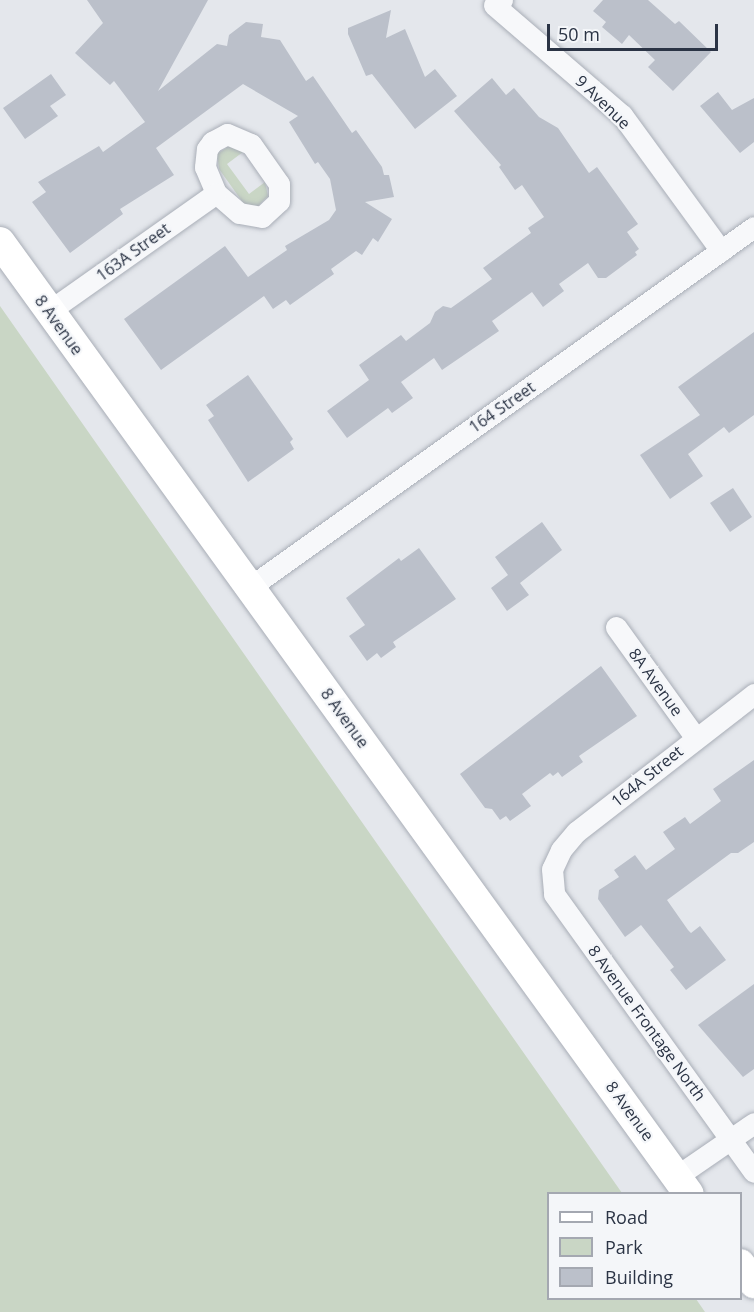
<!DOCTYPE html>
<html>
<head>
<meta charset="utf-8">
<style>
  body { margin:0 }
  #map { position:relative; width:754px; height:1312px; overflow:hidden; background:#e4e7ec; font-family:"Open Sans",sans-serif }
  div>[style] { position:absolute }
  .green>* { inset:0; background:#c9d6c5 }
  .building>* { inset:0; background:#bbc0ca }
  .roads { filter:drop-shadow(0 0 2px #a9aeb7) drop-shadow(0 0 2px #a9aeb7) }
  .street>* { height:21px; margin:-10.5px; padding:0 10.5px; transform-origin:10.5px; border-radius:10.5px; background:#f7f8fa }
  .secondary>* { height:30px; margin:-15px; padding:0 15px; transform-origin:15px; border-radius:15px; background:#fff }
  span { translate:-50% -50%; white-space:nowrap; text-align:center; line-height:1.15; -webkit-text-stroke:4.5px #f4f6f9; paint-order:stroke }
  .street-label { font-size:16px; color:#2b3445 }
  .legend { position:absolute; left:547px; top:1192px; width:195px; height:108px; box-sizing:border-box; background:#f4f6f9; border:2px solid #a4a8b1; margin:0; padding:8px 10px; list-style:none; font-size:18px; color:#2b3445 }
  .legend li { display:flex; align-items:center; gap:12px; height:30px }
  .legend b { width:30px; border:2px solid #a4a8b1 }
  .scale { position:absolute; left:547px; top:24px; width:171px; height:27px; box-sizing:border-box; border:3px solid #2b3445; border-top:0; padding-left:8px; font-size:18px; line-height:21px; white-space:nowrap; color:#2b3445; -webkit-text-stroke:4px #f4f6f9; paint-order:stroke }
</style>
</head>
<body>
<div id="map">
  <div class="green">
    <div style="clip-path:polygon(229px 146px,243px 152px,227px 164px,249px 194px,265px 182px,268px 196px,258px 206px,244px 204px,219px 169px,217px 154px)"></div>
    <div style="clip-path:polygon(0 306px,622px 1193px,548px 1194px,548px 1298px,696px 1299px,705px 1312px,0 1312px)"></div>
  </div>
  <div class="building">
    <div style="clip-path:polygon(87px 0,208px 0,158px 91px,217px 44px,227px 46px,229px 35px,246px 22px,263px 24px,261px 37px,280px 40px,306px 81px,313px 76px,352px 133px,356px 130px,382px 167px,384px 175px,389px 175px,394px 197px,365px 202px,392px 219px,378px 242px,373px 238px,362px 255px,356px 251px,331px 269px,334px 274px,290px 305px,286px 300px,273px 309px,264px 296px,161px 370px,124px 319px,225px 246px,248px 277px,287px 250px,285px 246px,329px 220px,336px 210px,330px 179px,318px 162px,315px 164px,289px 122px,298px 116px,243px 84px,156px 148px,174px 175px,120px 209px,123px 214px,70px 253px,32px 202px,46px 192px,38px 182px,99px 146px,103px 152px,145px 122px,114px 81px,110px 85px,75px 53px,103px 23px)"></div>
    <div style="clip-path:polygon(603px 0,648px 0,675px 24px,679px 21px,711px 52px,673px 91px,648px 67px,655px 60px,629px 35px,622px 44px,602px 27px,606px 22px,593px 11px)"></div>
    <div style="clip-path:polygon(391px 10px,386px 38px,405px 29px,425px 77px,435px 69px,457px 96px,415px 129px,372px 74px,366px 76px,348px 34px,348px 28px)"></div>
    <div style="clip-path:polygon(51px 74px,66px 95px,50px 106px,58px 116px,25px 139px,3px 108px)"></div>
    <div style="clip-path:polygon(492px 78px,506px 95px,514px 88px,539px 117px,558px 128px,589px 173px,597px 167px,638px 224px,627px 232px,639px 249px,635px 252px,637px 255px,606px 278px,598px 278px,588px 263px,559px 284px,564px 291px,543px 307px,532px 292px,492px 321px,499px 331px,442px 370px,434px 358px,401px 382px,413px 398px,392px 413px,388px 408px,347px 438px,327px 411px,369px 380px,359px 365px,401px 335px,406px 341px,430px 323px,435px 312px,443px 306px,451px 308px,492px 279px,483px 268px,531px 233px,528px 228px,544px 217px,522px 185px,515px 190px,499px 167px,501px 165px,454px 111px)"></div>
    <div style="clip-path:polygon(718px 92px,732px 110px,754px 98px,754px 142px,740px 153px,700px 106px)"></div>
    <div style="clip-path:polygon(754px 332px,754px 415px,729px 433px,724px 427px,688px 454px,703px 476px,670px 499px,640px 455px,700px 415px,678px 387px)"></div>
    <div style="clip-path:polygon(248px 375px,293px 439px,290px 442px,294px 449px,248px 482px,208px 420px,214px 416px,206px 405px)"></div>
    <div style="clip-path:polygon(733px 488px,752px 517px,730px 532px,710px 503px)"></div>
    <div style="clip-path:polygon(542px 522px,562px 550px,520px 583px,529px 595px,507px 611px,491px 588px,508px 575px,495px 557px)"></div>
    <div style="clip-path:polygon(419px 548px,456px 599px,393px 642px,396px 647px,381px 658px,377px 653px,367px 661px,349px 636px,365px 625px,346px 598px,399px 558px,401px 561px)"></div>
    <div style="clip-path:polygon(601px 666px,637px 716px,579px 756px,583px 762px,562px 777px,558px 772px,553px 776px,550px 773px,522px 794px,531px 806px,510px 821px,506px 816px,500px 820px,492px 809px,485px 808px,460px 774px)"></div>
    <div style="clip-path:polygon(754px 760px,754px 842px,738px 853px,731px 853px,667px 900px,688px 930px,691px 933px,700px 926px,726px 960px,686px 990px,670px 970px,674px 967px,641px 925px,625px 937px,598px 899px,599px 890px,619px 877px,614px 870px,635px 855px,646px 870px,675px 849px,663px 832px,685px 817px,690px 824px,721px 801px,713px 789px)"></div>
    <div style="clip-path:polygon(754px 984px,754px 1069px,743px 1077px,698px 1025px)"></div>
  </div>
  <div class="roads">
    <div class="street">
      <div style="left:502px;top:0;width:9px;rotate:148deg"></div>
      <div style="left:494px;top:5px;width:169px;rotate:40.7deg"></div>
      <div style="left:622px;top:115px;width:168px;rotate:53.9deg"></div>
      <div style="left:227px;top:134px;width:26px;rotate:23deg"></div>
      <div style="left:251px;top:144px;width:49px;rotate:55deg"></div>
      <div style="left:279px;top:184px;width:17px;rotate:90deg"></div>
      <div style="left:279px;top:201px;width:23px;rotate:137deg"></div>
      <div style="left:262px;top:217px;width:23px;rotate:-170deg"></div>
      <div style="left:239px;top:213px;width:30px;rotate:-139deg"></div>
      <div style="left:216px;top:193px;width:28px;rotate:-113deg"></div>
      <div style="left:205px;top:167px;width:18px;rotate:-84deg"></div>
      <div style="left:207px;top:149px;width:9px;rotate:-54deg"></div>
      <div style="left:212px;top:142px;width:17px;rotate:-28deg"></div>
      <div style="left:49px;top:311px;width:204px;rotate:-35.2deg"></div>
      <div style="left:250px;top:587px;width:619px;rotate:-35.54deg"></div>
      <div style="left:616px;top:627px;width:135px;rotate:54.3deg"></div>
      <div style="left:754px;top:694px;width:225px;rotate:142.2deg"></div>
      <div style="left:576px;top:832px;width:23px;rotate:130deg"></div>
      <div style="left:561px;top:850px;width:21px;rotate:115deg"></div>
      <div style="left:552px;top:869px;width:25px;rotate:85deg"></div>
      <div style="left:554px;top:894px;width:342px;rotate:54.3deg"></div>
      <div style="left:677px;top:1176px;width:93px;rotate:-34.5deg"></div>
    </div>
    <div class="secondary">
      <div style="left:0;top:242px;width:1175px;rotate:54.11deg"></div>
      <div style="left:740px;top:1264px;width:24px;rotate:54deg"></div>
    </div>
  </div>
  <div class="street-label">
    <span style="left:603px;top:102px;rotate:44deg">9 Avenue</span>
    <span style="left:133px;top:252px;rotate:-36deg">163A Street</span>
    <span style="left:59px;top:325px;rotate:54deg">8 Avenue</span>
    <span style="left:502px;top:407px;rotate:-35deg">164 Street</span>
    <span style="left:656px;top:682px;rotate:54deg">8A Avenue</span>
    <span style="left:345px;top:718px;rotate:54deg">8 Avenue</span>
    <span style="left:647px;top:776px;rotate:-39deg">164A Street</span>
    <span style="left:647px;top:1023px;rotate:54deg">8 Avenue Frontage North</span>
    <span style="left:630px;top:1111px;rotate:54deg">8 Avenue</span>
  </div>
  <ul class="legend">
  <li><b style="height:8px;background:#fff"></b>Road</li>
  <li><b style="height:16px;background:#c9d6c5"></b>Park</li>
  <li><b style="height:16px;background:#bbc0ca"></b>Building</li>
  </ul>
  <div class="scale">50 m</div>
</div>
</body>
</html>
